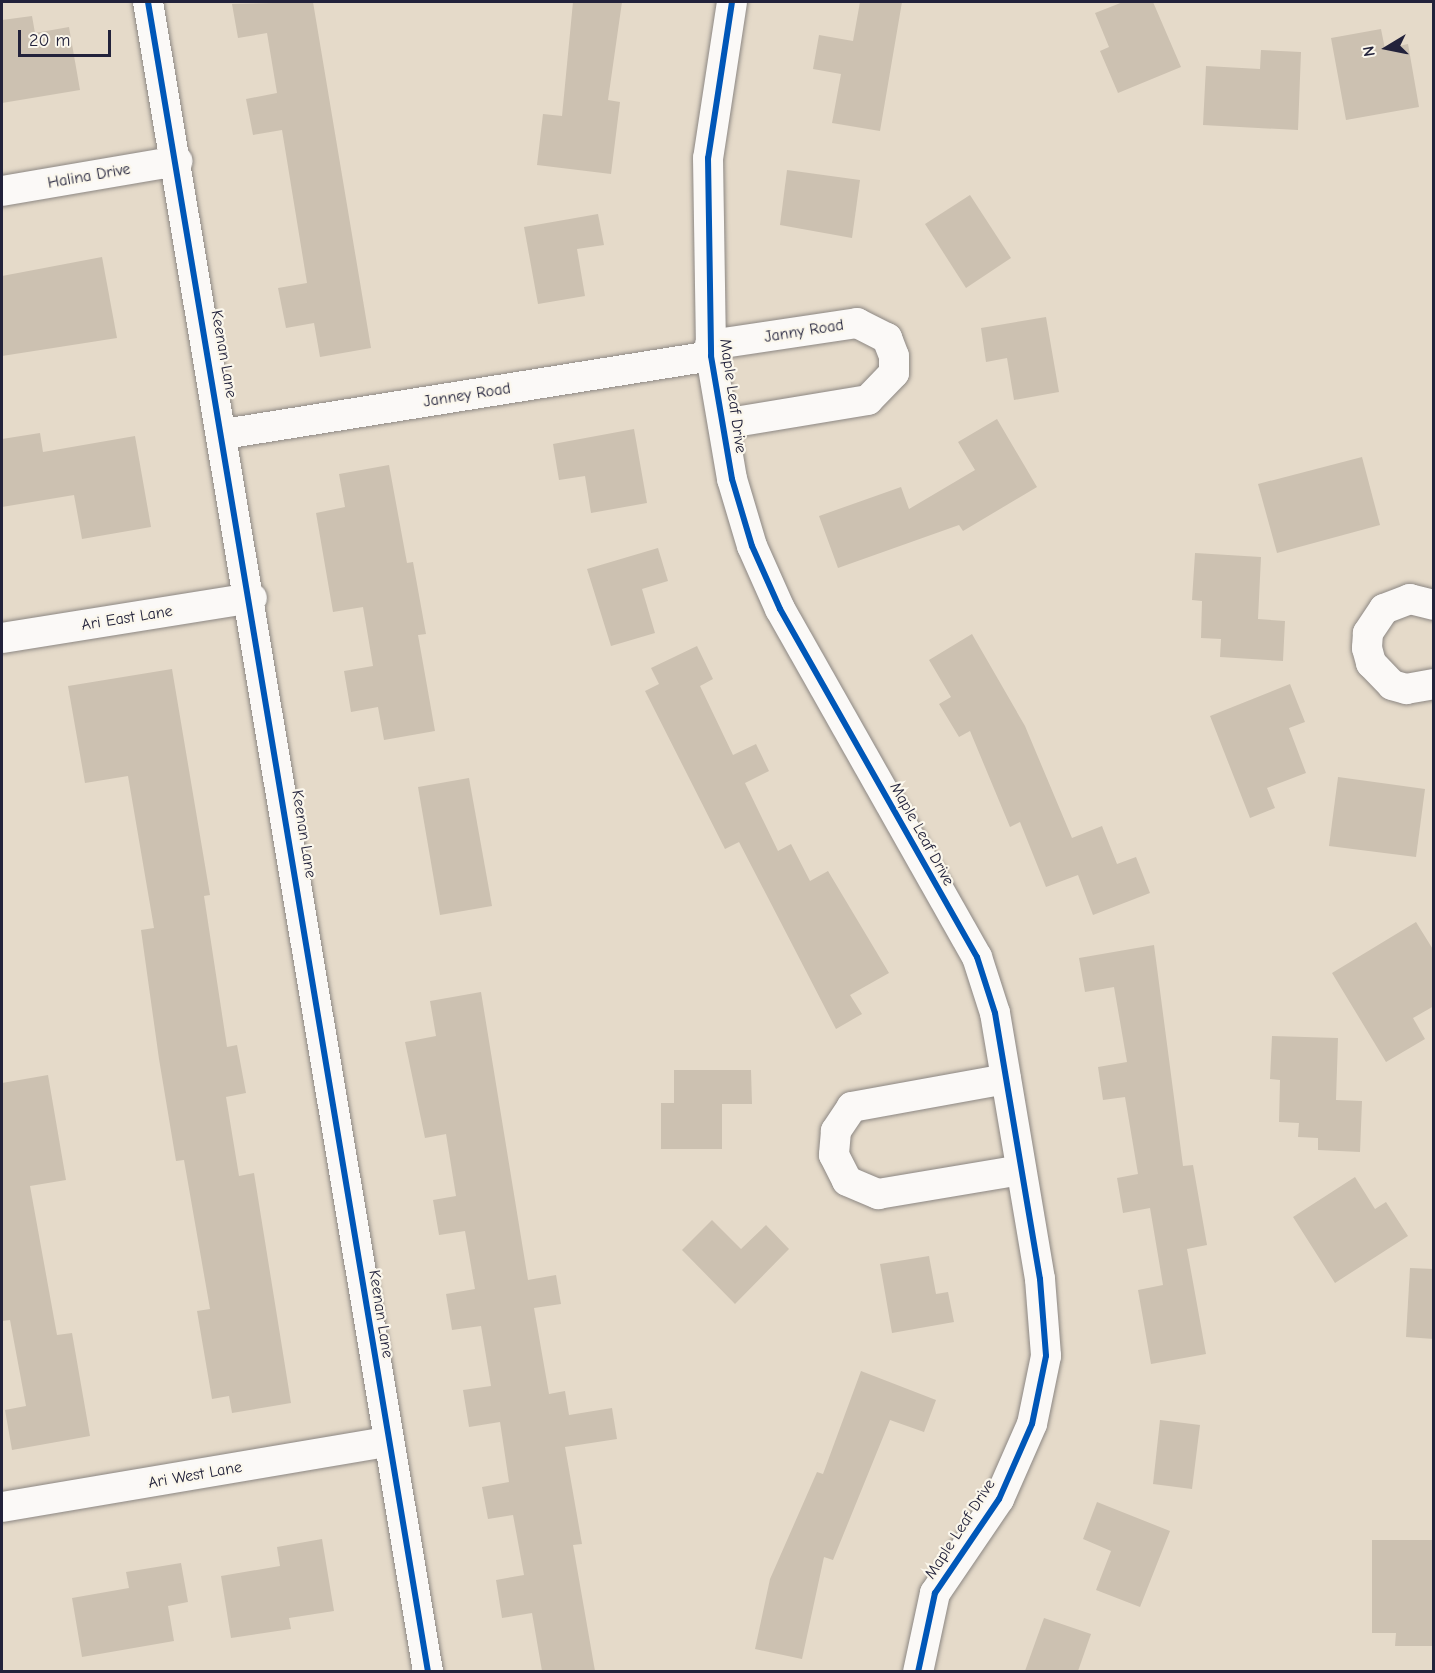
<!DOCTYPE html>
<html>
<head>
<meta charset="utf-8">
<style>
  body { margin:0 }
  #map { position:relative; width:1435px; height:1673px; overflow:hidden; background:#e5dac9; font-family:"Comic Neue",sans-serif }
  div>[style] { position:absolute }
  .building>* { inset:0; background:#ccc1b1 }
  .roads { filter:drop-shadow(0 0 2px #8c8783) drop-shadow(0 0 2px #8c8783) }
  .street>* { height:30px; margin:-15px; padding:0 15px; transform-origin:15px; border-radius:15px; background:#fbf9f7 }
  .cycleway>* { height:6px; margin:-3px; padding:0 3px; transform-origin:3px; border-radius:3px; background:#0057b8 }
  span { translate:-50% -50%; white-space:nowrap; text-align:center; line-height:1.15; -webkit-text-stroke:4.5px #fbf7ec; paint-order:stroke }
  .street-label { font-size:16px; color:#22223b }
  .frame { position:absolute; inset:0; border:3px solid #22223b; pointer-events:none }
  .north { position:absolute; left:1357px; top:18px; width:60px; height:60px; -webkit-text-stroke:4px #fbf7ec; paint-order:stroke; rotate:260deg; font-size:16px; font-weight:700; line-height:24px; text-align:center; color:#22223b }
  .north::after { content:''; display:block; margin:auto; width:21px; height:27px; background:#22223b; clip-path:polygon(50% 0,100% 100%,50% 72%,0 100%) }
  .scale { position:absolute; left:18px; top:30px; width:93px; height:27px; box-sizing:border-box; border:3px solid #22223b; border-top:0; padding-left:8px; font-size:18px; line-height:21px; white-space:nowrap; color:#22223b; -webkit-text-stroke:4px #fbf7ec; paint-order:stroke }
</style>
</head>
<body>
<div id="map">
  <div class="building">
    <div style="clip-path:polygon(313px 2px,371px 348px,320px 357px,314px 323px,286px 328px,278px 288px,307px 283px,282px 130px,253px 135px,246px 99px,277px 93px,267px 33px,238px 38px,232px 4px)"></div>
    <div style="clip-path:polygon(573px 2px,622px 2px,608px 100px,620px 102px,611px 174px,537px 165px,543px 114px,562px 116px)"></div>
    <div style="clip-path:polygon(860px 2px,902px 2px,880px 131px,832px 123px,841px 74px,813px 69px,819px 35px,853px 41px)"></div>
    <div style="clip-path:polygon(1123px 2px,1153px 2px,1181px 67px,1118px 93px,1100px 51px,1109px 47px,1095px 13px)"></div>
    <div style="clip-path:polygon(32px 16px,35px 33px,69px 27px,80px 90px,2px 103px,2px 20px)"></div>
    <div style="clip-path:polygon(1381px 29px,1385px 49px,1408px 44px,1419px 107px,1346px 120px,1331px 38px)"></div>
    <div style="clip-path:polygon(1261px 50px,1301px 52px,1298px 130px,1203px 125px,1206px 66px,1260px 69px)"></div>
    <div style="clip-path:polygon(787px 170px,860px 180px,852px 238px,780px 225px)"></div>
    <div style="clip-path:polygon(970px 195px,1011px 258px,966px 288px,925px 224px)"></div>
    <div style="clip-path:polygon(598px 214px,604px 245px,577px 249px,585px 296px,538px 304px,524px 227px)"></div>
    <div style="clip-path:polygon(102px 257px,117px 338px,2px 356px,2px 276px)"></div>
    <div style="clip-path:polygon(1046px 317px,1059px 392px,1014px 400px,1007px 358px,986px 362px,981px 328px)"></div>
    <div style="clip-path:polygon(997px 419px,1037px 487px,963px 531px,959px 525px,838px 568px,819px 516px,901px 487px,909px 509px,975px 470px,958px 442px)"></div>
    <div style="clip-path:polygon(634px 429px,647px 503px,591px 513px,585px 476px,559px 480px,553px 444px)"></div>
    <div style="clip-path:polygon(40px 433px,43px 452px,135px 436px,151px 527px,82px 539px,74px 495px,2px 507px,2px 439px)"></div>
    <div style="clip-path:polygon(1362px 457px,1380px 525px,1277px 553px,1258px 484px)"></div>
    <div style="clip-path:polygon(389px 465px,407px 563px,413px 562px,426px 634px,418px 635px,435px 731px,384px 740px,378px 707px,351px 712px,344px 671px,373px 666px,363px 607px,333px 612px,316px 513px,345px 507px,339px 474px)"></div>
    <div style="clip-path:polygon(658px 548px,668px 581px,642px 589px,655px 633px,611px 646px,587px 569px)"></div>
    <div style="clip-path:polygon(1195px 553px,1261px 557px,1258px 619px,1285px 621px,1283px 661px,1220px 657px,1221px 639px,1201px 638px,1202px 601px,1192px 600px)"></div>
    <div style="clip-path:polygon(972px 634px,1025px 726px,1072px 838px,1102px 826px,1117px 864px,1136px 857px,1150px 893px,1093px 915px,1078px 875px,1046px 887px,1020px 822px,1010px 827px,970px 731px,959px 737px,939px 704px,951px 697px,929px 660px)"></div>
    <div style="clip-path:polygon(697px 646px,713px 679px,700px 686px,733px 755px,756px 744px,769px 771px,745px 783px,778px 851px,791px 844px,810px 881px,828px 871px,889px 973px,850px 995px,862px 1014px,836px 1029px,739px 842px,725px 849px,645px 691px,659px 684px,651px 668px)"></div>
    <div style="clip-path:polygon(172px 669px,210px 895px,204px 896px,227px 1047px,237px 1045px,246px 1093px,226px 1097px,239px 1176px,254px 1173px,291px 1403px,232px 1413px,229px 1396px,212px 1399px,197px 1311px,210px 1309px,184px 1160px,176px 1161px,159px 1059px,141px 930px,154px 928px,128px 776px,85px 783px,68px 686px)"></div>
    <div style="clip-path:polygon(1290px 684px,1305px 722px,1289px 728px,1306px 773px,1267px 788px,1275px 808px,1250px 818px,1210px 716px)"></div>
    <div style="clip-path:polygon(1338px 777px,1425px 789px,1416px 857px,1329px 846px)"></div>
    <div style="clip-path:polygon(469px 778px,492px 906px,440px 915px,418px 787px)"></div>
    <div style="clip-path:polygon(1416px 922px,1434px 951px,1434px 1006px,1413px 1018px,1425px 1039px,1386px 1062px,1332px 973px)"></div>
    <div style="clip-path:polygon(1154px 945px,1183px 1166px,1193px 1165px,1207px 1245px,1187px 1249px,1206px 1354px,1151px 1364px,1138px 1290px,1163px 1285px,1150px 1208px,1123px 1213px,1117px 1178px,1138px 1174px,1125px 1097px,1103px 1100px,1098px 1067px,1127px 1062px,1114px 987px,1085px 992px,1079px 958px)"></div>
    <div style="clip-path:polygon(481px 992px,528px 1280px,556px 1275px,561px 1304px,534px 1308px,549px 1394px,565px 1391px,569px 1415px,612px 1408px,617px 1439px,565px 1447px,582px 1544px,573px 1545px,595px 1671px,542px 1671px,532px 1613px,502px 1618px,496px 1580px,524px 1575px,513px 1515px,488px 1519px,482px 1487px,509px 1482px,500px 1422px,469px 1427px,463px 1390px,491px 1386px,481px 1326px,452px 1330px,446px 1294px,475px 1289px,465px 1231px,439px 1235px,433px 1200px,456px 1196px,446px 1134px,425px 1138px,405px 1042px,436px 1036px,430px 1001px)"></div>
    <div style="clip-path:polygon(1272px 1036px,1338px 1038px,1336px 1100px,1362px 1101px,1360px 1152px,1318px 1150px,1318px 1138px,1298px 1137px,1299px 1123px,1279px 1122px,1280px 1080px,1270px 1079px)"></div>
    <div style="clip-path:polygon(674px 1070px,751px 1070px,752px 1104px,722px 1104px,722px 1149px,661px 1149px,661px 1103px,674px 1103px)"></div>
    <div style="clip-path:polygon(48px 1075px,66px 1180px,30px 1186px,57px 1335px,72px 1333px,90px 1436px,12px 1450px,5px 1410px,26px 1406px,10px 1320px,2px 1321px,2px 1083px)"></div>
    <div style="clip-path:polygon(1355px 1177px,1375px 1209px,1386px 1202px,1408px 1236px,1335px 1283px,1293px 1217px)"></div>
    <div style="clip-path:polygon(712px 1220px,741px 1249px,766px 1225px,789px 1249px,735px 1304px,682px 1250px)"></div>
    <div style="clip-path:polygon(929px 1256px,936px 1294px,948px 1292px,954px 1322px,892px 1333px,880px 1264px)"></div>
    <div style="clip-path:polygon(1410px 1268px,1434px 1269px,1434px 1339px,1406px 1337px)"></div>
    <div style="clip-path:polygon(861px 1371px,936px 1400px,924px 1432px,890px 1420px,833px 1560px,824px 1557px,802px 1659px,755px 1649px,770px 1579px,817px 1472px,823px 1474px)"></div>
    <div style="clip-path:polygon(1160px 1420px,1200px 1425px,1192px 1489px,1153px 1484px)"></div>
    <div style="clip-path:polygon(1097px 1502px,1170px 1531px,1140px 1607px,1096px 1590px,1111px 1551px,1083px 1539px)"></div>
    <div style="clip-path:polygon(322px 1539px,334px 1611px,289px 1618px,291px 1629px,231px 1638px,221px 1576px,280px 1566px,277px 1547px)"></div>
    <div style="clip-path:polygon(1372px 1540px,1434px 1540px,1434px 1646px,1395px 1646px,1396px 1633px,1372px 1633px)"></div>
    <div style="clip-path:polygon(181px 1563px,188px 1602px,168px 1606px,174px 1641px,82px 1657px,72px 1598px,129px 1588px,126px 1572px)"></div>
    <div style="clip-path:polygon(1044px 1618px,1091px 1634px,1078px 1671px,1025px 1671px)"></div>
  </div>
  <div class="roads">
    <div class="street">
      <div style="left:148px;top:2px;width:1693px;rotate:80.48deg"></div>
      <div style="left:732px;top:2px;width:158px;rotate:98.7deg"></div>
      <div style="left:708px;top:158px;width:198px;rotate:89.1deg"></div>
      <div style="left:711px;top:356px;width:125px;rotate:80.3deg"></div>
      <div style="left:732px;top:479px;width:70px;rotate:73.4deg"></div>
      <div style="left:752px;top:546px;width:69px;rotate:66deg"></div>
      <div style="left:780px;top:609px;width:400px;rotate:60.5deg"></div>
      <div style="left:977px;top:957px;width:59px;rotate:72.2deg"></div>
      <div style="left:995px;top:1013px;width:270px;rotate:80.4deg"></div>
      <div style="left:1040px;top:1279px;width:77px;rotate:85.5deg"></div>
      <div style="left:1046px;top:1356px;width:69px;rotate:101.6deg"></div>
      <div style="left:1032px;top:1424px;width:82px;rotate:113.7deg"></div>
      <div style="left:999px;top:1499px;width:114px;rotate:124.2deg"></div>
      <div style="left:935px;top:1593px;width:81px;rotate:102.1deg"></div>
      <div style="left:2px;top:191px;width:178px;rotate:-9.7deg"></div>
      <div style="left:710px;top:345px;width:149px;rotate:-8.5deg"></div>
      <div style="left:857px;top:323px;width:34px;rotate:27deg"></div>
      <div style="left:887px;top:338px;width:19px;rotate:69deg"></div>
      <div style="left:894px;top:356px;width:17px;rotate:90deg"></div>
      <div style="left:894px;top:373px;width:37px;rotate:134deg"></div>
      <div style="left:868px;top:400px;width:147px;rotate:170.6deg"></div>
      <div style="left:224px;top:434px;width:493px;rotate:-9.1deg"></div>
      <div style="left:1434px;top:605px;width:25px;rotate:-166deg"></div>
      <div style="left:1410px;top:599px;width:28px;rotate:159deg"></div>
      <div style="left:1384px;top:609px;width:29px;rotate:124deg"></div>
      <div style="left:1368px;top:633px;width:15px;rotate:94deg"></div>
      <div style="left:1367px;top:648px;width:16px;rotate:75deg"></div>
      <div style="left:1371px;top:663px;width:30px;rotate:46deg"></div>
      <div style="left:1392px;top:685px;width:15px;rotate:16deg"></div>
      <div style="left:1406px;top:689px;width:28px;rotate:-10deg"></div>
      <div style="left:2px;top:638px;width:253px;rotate:-9.1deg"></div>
      <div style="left:1006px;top:1079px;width:157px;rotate:169.7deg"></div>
      <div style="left:852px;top:1107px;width:29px;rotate:124deg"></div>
      <div style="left:836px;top:1131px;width:24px;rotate:95deg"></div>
      <div style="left:834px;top:1155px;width:29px;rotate:63deg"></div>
      <div style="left:847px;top:1181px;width:34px;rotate:23deg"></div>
      <div style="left:878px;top:1194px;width:145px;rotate:-9.5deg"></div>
      <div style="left:2px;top:1507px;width:391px;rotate:-9.6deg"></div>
    </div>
  </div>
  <div class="cycleway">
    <div style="left:148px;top:2px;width:1693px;rotate:80.48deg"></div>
    <div style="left:732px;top:2px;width:158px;rotate:98.7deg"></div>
    <div style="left:708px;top:158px;width:198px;rotate:89.1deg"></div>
    <div style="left:711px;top:356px;width:125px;rotate:80.3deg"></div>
    <div style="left:732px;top:479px;width:70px;rotate:73.4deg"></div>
    <div style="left:752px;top:546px;width:69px;rotate:66deg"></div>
    <div style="left:780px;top:609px;width:400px;rotate:60.5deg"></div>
    <div style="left:977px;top:957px;width:59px;rotate:72.2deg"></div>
    <div style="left:995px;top:1013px;width:270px;rotate:80.4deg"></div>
    <div style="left:1040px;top:1279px;width:77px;rotate:85.5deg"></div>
    <div style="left:1046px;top:1356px;width:69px;rotate:101.6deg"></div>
    <div style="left:1032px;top:1424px;width:82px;rotate:113.7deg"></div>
    <div style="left:999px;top:1499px;width:114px;rotate:124.2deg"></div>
    <div style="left:935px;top:1593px;width:81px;rotate:102.1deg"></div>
  </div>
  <div class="street-label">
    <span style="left:89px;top:176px;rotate:-10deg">Halina Drive</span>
    <span style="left:804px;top:331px;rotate:-9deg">Janny Road</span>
    <span style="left:224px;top:354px;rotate:80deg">Keenan Lane</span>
    <span style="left:467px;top:395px;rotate:-9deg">Janney Road</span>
    <span style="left:733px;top:396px;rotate:82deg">Maple Leaf Drive</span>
    <span style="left:127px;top:618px;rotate:-9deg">Ari East Lane</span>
    <span style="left:304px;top:834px;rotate:81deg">Keenan Lane</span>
    <span style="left:922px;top:834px;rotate:61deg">Maple Leaf Drive</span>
    <span style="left:381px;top:1314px;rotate:81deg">Keenan Lane</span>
    <span style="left:195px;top:1475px;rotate:-10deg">Ari West Lane</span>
    <span style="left:960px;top:1529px;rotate:-57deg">Maple Leaf Drive</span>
  </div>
  <div class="frame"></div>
  <div class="north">N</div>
  <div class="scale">20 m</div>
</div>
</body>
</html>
